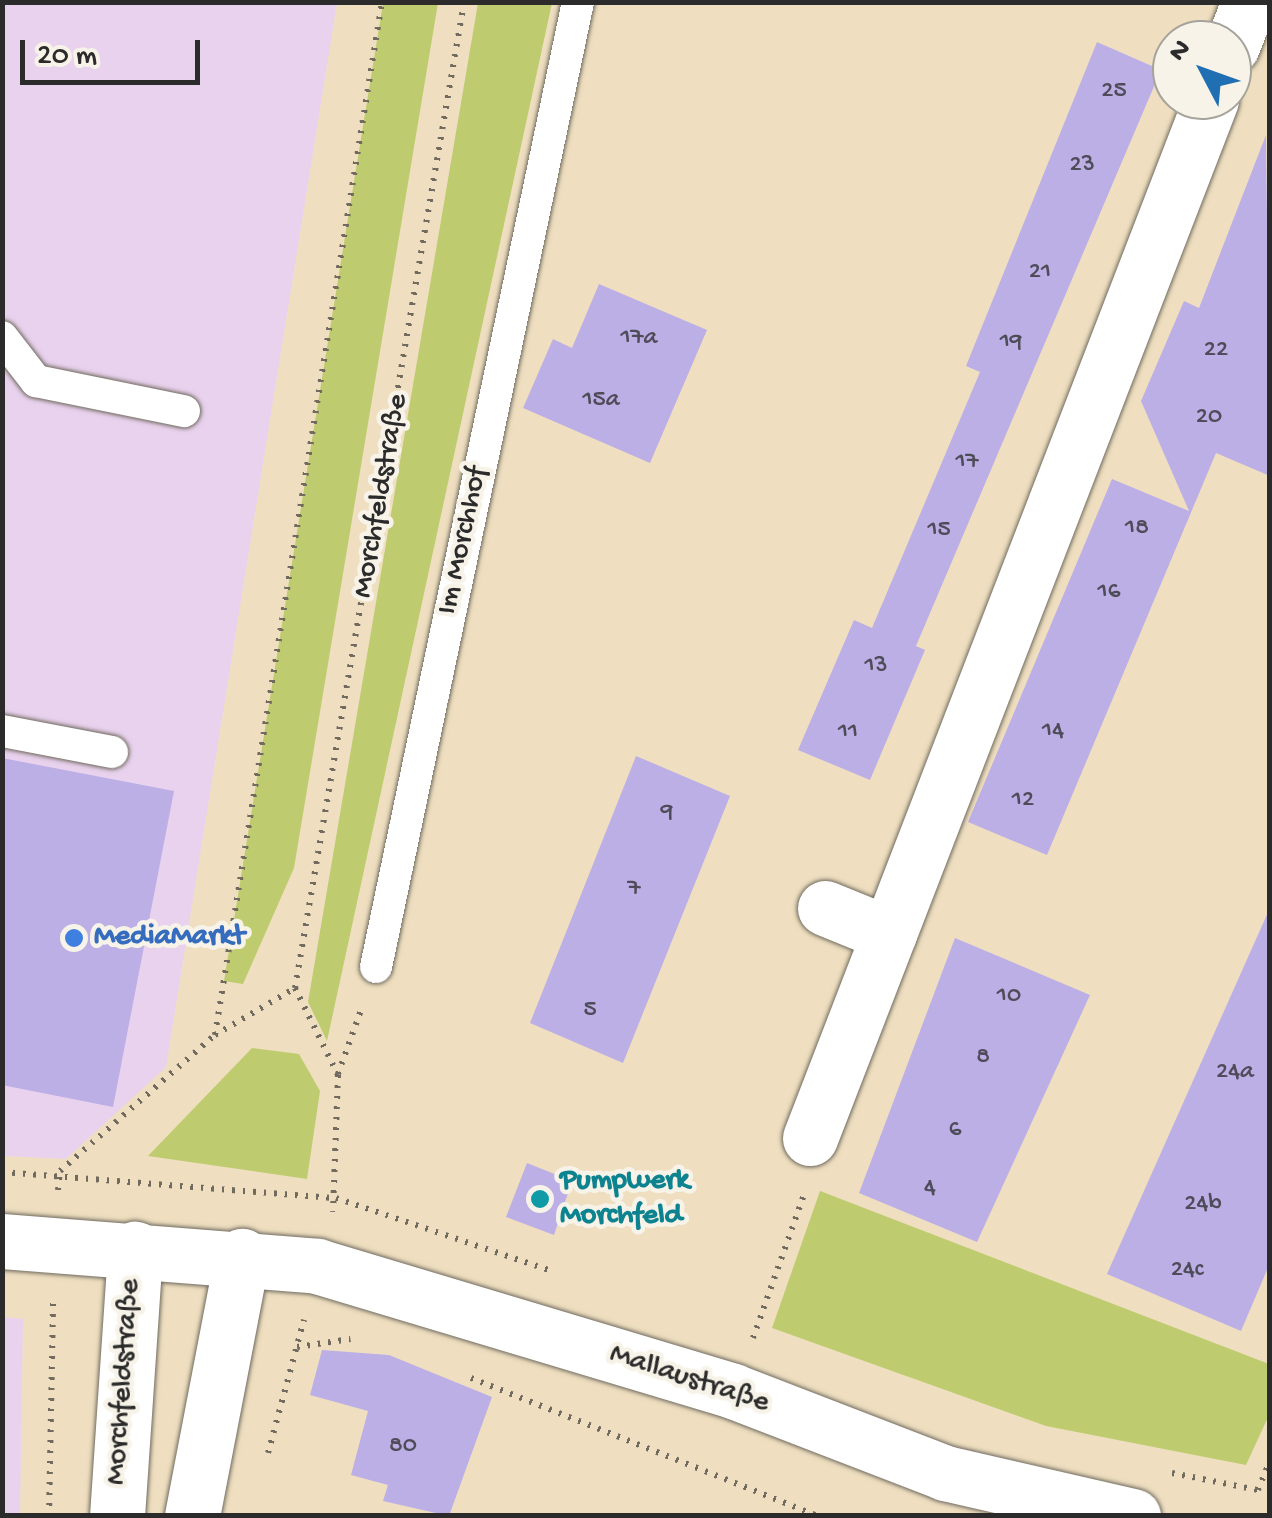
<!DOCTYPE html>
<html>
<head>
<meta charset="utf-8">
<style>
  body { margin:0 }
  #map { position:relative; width:1272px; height:1518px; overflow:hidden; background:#efdfc0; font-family:"Gochi Hand",sans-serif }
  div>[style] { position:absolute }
  .built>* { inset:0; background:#e9d2ee }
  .green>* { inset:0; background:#becc6f }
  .building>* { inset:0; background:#bbafe6 }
  .path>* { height:6px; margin-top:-3px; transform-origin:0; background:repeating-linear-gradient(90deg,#706a5f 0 2.5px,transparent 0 10.5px) }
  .roads { filter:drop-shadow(0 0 2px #706a5f) drop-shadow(0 0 2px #706a5f) }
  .lane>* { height:32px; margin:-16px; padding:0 16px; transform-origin:16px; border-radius:16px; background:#fff }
  .street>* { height:55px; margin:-27.5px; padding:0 27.5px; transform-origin:27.5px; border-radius:27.5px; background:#fff }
  .secondary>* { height:55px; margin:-27.5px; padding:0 27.5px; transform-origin:27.5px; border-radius:27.5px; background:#fff }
  .dots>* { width:28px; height:28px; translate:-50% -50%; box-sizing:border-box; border:5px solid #f7f3e8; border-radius:50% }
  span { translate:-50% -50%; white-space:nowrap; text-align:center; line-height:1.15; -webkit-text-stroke:9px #f7f3e8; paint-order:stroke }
  .number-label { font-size:25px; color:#4f4c5a }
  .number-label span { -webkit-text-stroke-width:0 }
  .street-label { font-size:30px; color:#2b2b2b }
  .shop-label { font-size:30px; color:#366cbe; font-weight:700 }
  .left { translate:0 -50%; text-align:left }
  .culture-label { font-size:30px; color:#0d838f; font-weight:700 }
  .frame { position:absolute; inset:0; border:5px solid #2b2b2b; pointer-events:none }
  .north { position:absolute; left:1152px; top:20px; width:100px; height:100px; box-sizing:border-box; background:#f7f3e8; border:2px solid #a5a39c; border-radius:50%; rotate:311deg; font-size:28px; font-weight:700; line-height:40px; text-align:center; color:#2b2b2b }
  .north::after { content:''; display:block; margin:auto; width:35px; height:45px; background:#1f6fb2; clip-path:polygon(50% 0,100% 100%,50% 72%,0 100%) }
  .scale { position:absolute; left:20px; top:40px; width:180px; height:45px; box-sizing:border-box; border:5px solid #2b2b2b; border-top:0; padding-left:12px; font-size:30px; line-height:35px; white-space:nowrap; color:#2b2b2b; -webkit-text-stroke:8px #f7f3e8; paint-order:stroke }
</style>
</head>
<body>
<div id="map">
  <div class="built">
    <div style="clip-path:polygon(3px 3px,337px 3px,166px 1067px,66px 1159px,3px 1156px)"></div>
    <div style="clip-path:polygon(2px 1317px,23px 1319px,20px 1515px,3px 1515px)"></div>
  </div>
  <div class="green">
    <div style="clip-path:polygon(383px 3px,438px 3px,294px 868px,243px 984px,224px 981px)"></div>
    <div style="clip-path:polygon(478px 3px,552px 3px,327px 1041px,308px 1002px)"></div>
    <div style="clip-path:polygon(252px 1048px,299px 1054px,320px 1091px,307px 1179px,148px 1156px)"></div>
    <div style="clip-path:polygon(820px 1191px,1269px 1364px,1269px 1415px,1246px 1465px,1046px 1426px,772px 1328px)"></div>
  </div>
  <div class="building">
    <div style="clip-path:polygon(1097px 42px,1161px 70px,916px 646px,925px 650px,870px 780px,798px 750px,854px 620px,872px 628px,980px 372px,966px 366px)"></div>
    <div style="clip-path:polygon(1266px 135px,1270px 476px,1216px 453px,1047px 855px,968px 822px,1112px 479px,1189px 511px,1141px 401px,1184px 301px,1199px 308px)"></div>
    <div style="clip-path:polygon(599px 284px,707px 330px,650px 463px,523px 408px,553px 339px,572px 348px)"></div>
    <div style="clip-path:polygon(636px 756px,730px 796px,623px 1063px,530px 1023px)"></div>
    <div style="clip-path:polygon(2px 758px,174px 791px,113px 1107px,2px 1085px)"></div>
    <div style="clip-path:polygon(1269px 910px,1270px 1263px,1241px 1331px,1107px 1274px)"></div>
    <div style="clip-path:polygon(955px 938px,1090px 995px,977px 1242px,859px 1193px)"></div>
    <div style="clip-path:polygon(527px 1163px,572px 1181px,554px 1235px,506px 1217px)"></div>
    <div style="clip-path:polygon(322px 1350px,389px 1355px,492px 1397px,449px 1516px,383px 1501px,388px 1485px,351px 1475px,368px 1411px,310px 1395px)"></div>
  </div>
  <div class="path">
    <div style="left:295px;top:988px;width:1000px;rotate:-80.27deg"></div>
    <div style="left:295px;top:988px;width:97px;rotate:63.7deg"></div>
    <div style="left:338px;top:1075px;width:137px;rotate:92.1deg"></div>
    <div style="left:215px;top:1035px;width:1046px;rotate:-80.82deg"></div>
    <div style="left:338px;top:1074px;width:68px;rotate:-70.2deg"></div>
    <div style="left:2px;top:1172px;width:335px;rotate:4.5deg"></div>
    <div style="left:336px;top:1198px;width:225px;rotate:18.7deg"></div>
    <div style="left:58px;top:1190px;width:19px;rotate:-84deg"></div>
    <div style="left:60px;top:1171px;width:206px;rotate:-41.3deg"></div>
    <div style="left:215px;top:1035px;width:93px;rotate:-30.4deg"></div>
    <div style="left:753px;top:1338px;width:152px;rotate:-70.4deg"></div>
    <div style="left:297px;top:1347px;width:54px;rotate:-8.6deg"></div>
    <div style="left:471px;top:1378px;width:373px;rotate:21.7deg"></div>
    <div style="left:268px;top:1453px;width:138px;rotate:-74.9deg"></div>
    <div style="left:1172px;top:1473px;width:88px;rotate:11.2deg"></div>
    <div style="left:1258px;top:1490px;width:31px;rotate:-68deg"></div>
    <div style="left:49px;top:1516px;width:213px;rotate:-88.9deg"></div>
  </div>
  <div class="roads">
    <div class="lane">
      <div style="left:2px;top:337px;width:56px;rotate:52.3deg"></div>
      <div style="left:36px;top:381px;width:151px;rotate:11.5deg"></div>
      <div style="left:2px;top:731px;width:112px;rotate:10.8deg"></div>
      <div style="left:376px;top:967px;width:986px;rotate:-78.18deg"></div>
    </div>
    <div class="street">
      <div style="left:1232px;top:46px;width:47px;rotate:-68.9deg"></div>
      <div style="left:825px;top:908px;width:69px;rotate:22.1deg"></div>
      <div style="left:810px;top:1138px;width:1113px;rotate:-68.88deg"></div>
    </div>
    <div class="secondary">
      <div style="left:2px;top:1241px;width:316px;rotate:4.5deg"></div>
      <div style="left:317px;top:1266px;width:434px;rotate:16.7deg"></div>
      <div style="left:733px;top:1391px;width:227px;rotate:21.1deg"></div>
      <div style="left:945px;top:1473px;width:193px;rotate:12.9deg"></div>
      <div style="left:117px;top:1516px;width:268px;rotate:-86.1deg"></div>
      <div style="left:192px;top:1516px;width:265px;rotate:-79.1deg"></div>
    </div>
  </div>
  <div class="dots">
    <div style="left:74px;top:938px;background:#3f7fe0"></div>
    <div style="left:540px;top:1199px;background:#0f9aa8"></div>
  </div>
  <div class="number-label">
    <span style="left:1114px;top:92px">25</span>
    <span style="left:1082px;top:166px">23</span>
    <span style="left:1040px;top:273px">21</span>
    <span style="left:639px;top:339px">17a</span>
    <span style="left:1011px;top:343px">19</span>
    <span style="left:1216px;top:351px">22</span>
    <span style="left:601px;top:401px">15a</span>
    <span style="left:1209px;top:418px">20</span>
    <span style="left:967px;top:463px">17</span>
    <span style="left:1137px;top:529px">18</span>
    <span style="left:939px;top:531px">15</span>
    <span style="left:1109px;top:593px">16</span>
    <span style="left:876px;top:667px">13</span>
    <span style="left:1053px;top:732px">14</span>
    <span style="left:848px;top:733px">11</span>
    <span style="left:1023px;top:801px">12</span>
    <span style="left:667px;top:813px">9</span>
    <span style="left:634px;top:890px">7</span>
    <span style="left:1009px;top:997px">10</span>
    <span style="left:590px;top:1011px">5</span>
    <span style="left:983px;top:1058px">8</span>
    <span style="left:1235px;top:1073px">24a</span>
    <span style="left:955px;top:1131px">6</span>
    <span style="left:930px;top:1189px">4</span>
    <span style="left:1203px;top:1205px">24b</span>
    <span style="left:1187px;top:1271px">24c</span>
    <span style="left:403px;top:1447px">80</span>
  </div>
  <div class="street-label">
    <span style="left:382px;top:496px;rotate:-80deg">Morchfeldstraße</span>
    <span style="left:464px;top:541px;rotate:-78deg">Im Morchhof</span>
    <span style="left:689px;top:1380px;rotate:18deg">Mallaustraße</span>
    <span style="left:125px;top:1382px;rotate:-86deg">Morchfeldstraße</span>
  </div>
  <div class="shop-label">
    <span class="left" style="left:94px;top:938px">MediaMarkt</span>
  </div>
  <div class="culture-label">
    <span class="left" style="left:560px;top:1199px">Pumpwerk<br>Morchfeld</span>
  </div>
  <div class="frame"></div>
  <div class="north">N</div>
  <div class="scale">20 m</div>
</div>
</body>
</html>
